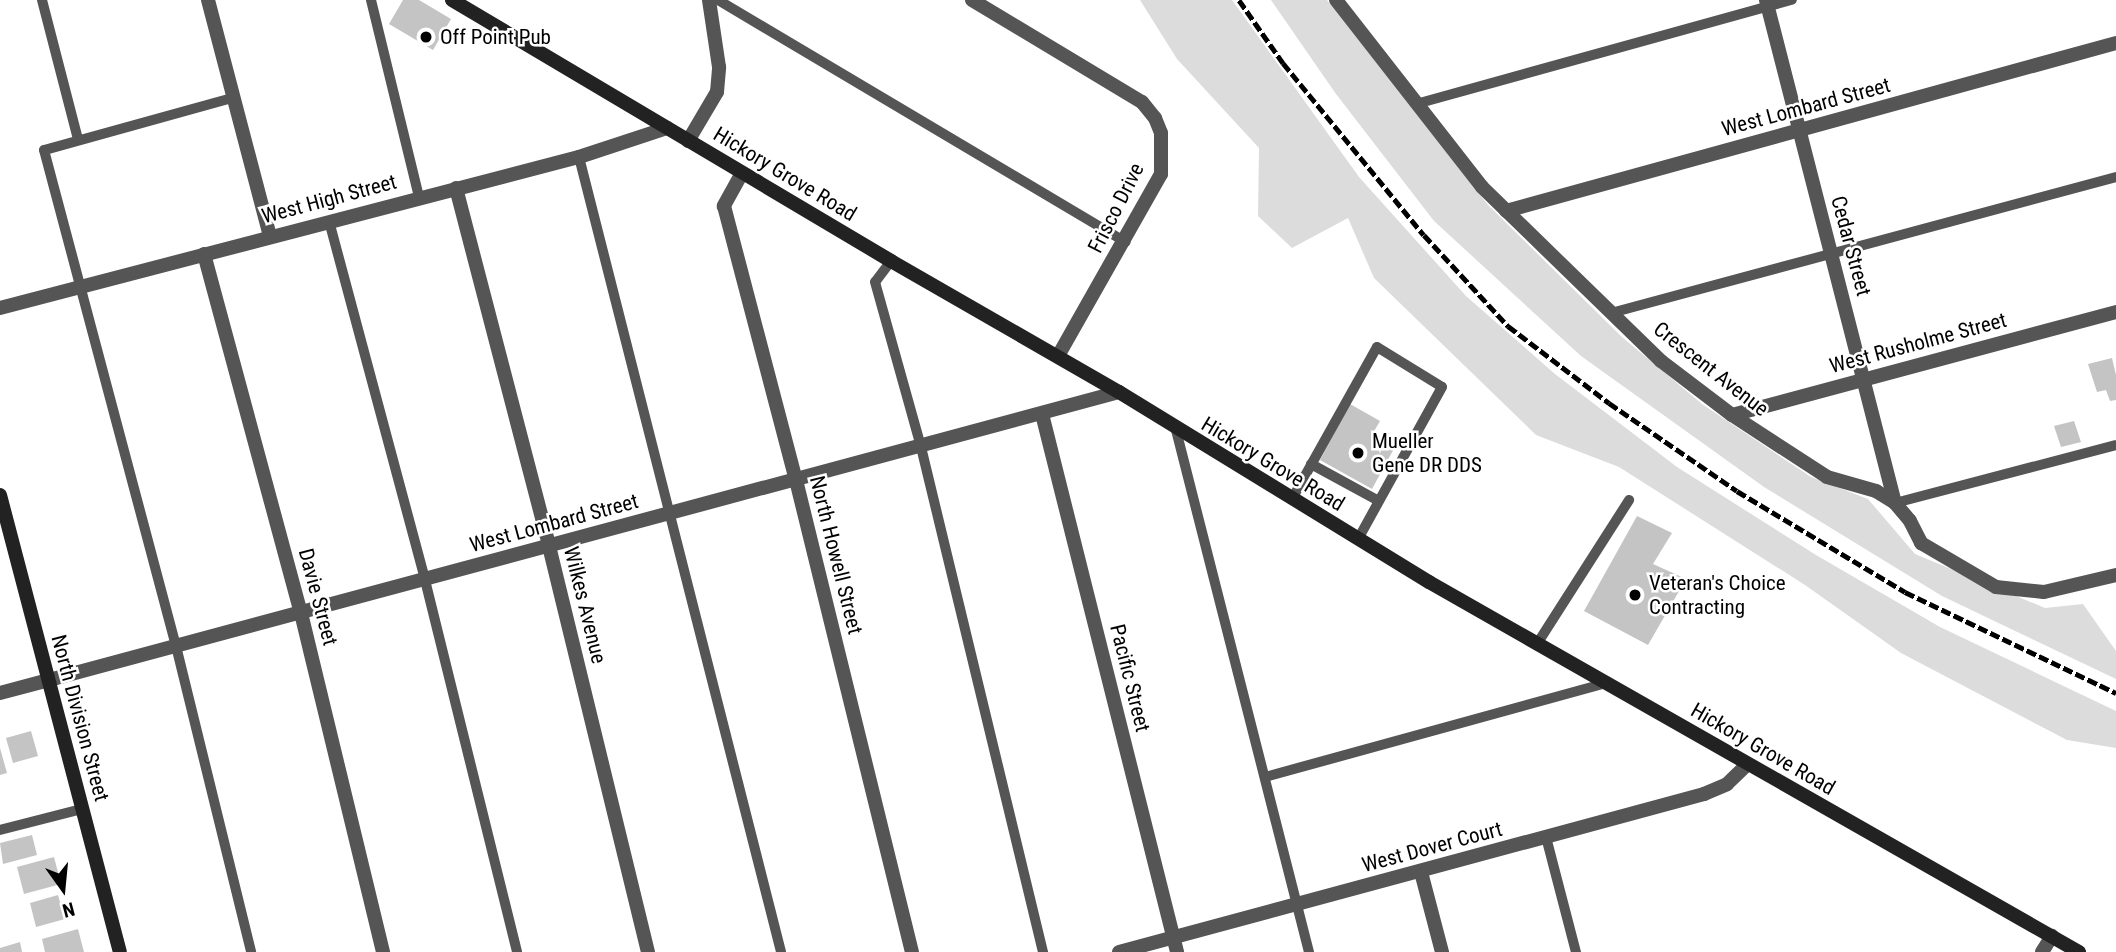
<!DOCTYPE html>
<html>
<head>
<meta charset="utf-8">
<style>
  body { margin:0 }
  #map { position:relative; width:2116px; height:952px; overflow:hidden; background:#fff; font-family:"Roboto Condensed",sans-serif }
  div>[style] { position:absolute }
  .green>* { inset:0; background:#dcdcdc }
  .building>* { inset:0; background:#c4c4c4 }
  .service>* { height:10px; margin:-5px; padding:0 5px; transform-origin:5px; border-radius:5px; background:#555 }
  .minor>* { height:14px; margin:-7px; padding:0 7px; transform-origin:7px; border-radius:7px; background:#555 }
  .tertiary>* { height:14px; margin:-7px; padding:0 7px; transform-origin:7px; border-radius:7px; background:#555 }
  .secondary>* { height:14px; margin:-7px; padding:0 7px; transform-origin:7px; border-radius:7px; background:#222 }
  .rail>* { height:5px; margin-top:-2.5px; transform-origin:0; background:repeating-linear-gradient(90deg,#000 0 10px,transparent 0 13.5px) }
  .dots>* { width:19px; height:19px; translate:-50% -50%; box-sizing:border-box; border:4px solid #fff; border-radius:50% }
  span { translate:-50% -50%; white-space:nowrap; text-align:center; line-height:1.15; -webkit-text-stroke:5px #fff; paint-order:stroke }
  .poi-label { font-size:21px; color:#000 }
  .left { translate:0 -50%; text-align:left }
  .street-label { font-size:21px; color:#000 }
  .north { position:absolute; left:28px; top:854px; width:70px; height:70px; -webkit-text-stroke:5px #fff; paint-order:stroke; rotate:165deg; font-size:19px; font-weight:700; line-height:28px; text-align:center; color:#000 }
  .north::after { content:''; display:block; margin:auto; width:24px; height:32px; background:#000; clip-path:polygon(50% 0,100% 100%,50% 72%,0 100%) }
</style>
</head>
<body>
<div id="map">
  <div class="green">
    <div style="clip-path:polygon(1140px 0,1232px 0,1359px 177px,1466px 296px,1555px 374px,1677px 467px,1816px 555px,1940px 627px,2116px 711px,2116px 748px,2067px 740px,1901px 653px,1805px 585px,1619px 467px,1536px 435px,1374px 278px,1348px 218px,1292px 248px,1258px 216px,1259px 148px,1177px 59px)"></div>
    <div style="clip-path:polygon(1271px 0,1327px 0,1488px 205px,1622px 337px,1702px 404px,1811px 477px,1868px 499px,1915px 554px,2045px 608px,2083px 604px,2116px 651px,2116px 679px,1942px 596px,1764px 487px,1581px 356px,1434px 221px,1336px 94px)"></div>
  </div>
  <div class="building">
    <div style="clip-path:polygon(403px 0,419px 0,451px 19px,433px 50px,389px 24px)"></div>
    <div style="clip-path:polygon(2112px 358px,2116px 375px,2116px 400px,2110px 401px,2106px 390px,2097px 392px,2088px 364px)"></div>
    <div style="clip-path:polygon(1350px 404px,1380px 421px,1373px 433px,1396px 445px,1372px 489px,1320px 460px)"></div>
    <div style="clip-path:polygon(2074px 421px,2081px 442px,2061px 447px,2054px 426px)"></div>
    <div style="clip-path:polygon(1637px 516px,1672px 533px,1653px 564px,1686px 579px,1648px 645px,1584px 611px)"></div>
    <div style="clip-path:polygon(31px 731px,38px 756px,13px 763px,6px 738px)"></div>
    <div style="clip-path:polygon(0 748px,7px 773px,0 775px)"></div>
    <div style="clip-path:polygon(32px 835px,37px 855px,3px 864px,0 843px)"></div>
    <div style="clip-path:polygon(54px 857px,61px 884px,24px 894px,17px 867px)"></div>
    <div style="clip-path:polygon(58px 895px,65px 919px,36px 927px,30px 903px)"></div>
    <div style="clip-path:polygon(78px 929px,84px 952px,45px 952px,42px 939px)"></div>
    <div style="clip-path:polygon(20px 942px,22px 952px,0 952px,0 948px)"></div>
  </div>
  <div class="service">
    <div style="left:42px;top:0;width:144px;rotate:75.5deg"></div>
    <div style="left:371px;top:0;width:203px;rotate:76.3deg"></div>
    <div style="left:718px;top:0;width:474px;rotate:30.7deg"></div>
    <div style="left:232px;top:98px;width:195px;rotate:164.5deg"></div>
    <div style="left:44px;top:150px;width:513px;rotate:75.1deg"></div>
    <div style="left:176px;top:646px;width:315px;rotate:76.2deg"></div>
    <div style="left:1416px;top:104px;width:390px;rotate:-15.5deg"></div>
    <div style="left:579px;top:157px;width:820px;rotate:75.74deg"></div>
    <div style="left:329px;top:221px;width:372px;rotate:75deg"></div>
    <div style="left:425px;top:580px;width:383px;rotate:76.1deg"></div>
    <div style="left:891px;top:261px;width:26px;rotate:127deg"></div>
    <div style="left:875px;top:282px;width:171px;rotate:74.4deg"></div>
    <div style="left:921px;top:447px;width:520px;rotate:76.42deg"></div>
    <div style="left:1611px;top:313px;width:523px;rotate:-15.07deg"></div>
    <div style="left:1176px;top:430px;width:539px;rotate:75.71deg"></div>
    <div style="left:1311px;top:464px;width:77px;rotate:28.6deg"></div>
    <div style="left:1292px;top:499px;width:174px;rotate:-60.8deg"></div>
    <div style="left:1377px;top:347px;width:76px;rotate:31.6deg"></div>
    <div style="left:1442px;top:387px;width:174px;rotate:118.9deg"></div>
    <div style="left:1895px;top:503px;width:228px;rotate:-14.7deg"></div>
    <div style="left:1537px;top:644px;width:171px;rotate:-57.4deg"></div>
    <div style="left:1265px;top:777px;width:354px;rotate:-15.4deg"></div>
    <div style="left:0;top:830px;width:85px;rotate:-14.4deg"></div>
    <div style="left:1546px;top:837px;width:119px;rotate:75.4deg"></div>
  </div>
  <div class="minor">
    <div style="left:208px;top:0;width:244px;rotate:75.3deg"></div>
    <div style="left:972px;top:0;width:198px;rotate:31deg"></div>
    <div style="left:1142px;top:102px;width:21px;rotate:51deg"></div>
    <div style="left:1155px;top:118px;width:16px;rotate:68deg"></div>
    <div style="left:1161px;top:133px;width:41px;rotate:90deg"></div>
    <div style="left:1161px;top:174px;width:209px;rotate:119.5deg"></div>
    <div style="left:1336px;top:0;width:237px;rotate:52deg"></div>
    <div style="left:1482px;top:187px;width:250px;rotate:44.2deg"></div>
    <div style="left:1661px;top:361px;width:89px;rotate:37.3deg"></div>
    <div style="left:1732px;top:415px;width:113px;rotate:33.1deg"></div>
    <div style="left:1827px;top:477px;width:51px;rotate:15.9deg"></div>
    <div style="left:1876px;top:491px;width:22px;rotate:32deg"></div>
    <div style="left:1895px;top:503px;width:23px;rotate:50deg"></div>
    <div style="left:1910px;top:521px;width:25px;rotate:63deg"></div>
    <div style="left:1921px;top:543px;width:87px;rotate:30.4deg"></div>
    <div style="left:1996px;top:587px;width:48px;rotate:5.9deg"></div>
    <div style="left:2044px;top:592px;width:74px;rotate:-13.3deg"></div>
    <div style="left:1766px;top:0;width:519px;rotate:75.62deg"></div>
    <div style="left:688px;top:141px;width:57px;rotate:-59.4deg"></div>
    <div style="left:717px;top:92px;width:25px;rotate:-85deg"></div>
    <div style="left:719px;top:67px;width:68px;rotate:-98.5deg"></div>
    <div style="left:742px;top:173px;width:38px;rotate:119deg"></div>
    <div style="left:724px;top:206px;width:283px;rotate:75.3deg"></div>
    <div style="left:796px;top:480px;width:486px;rotate:76.2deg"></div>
    <div style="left:456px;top:188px;width:370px;rotate:75.4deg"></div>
    <div style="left:549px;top:546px;width:418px;rotate:76.3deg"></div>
    <div style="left:1506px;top:211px;width:633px;rotate:-15.4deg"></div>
    <div style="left:204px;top:254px;width:372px;rotate:74.9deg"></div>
    <div style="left:301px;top:613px;width:349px;rotate:76.4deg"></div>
    <div style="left:0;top:308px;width:598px;rotate:-14.62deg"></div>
    <div style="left:579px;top:157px;width:93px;rotate:-18.2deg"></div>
    <div style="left:1042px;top:414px;width:555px;rotate:75.91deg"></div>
    <div style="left:1732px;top:415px;width:398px;rotate:-15deg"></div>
    <div style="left:49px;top:680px;width:1108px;rotate:-15.06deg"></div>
    <div style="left:1421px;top:872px;width:83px;rotate:75.3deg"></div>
    <div style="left:1119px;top:952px;width:606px;rotate:-15.11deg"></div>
    <div style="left:1704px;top:794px;width:25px;rotate:-23deg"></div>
    <div style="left:1727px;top:784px;width:28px;rotate:-44deg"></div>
    <div style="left:2042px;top:952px;width:19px;rotate:-58deg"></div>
  </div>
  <div class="tertiary">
    <div style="left:0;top:693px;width:51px;rotate:-14.9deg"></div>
  </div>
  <div class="secondary">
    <div style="left:452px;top:0;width:511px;rotate:30.73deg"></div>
    <div style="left:891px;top:261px;width:263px;rotate:29.9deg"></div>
    <div style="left:1119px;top:392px;width:364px;rotate:31.5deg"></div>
    <div style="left:1429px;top:582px;width:748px;rotate:29.65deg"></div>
    <div style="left:0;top:495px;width:472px;rotate:75.3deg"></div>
  </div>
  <div class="rail">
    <div style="left:1239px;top:0;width:77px;rotate:55.1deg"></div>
    <div style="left:1283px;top:63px;width:222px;rotate:50.7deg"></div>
    <div style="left:1424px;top:235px;width:124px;rotate:47.3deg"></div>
    <div style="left:1508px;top:326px;width:127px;rotate:37.3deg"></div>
    <div style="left:1609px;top:403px;width:155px;rotate:34.5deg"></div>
    <div style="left:1737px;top:491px;width:196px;rotate:31deg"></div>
    <div style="left:1905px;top:592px;width:234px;rotate:25.6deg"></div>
  </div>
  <div class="dots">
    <div style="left:426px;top:37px;background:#000"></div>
    <div style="left:1358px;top:453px;background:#000"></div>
    <div style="left:1635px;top:595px;background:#000"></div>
  </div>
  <div class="poi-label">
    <span class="left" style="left:440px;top:37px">Off Point Pub</span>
    <span class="left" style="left:1372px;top:453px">Mueller<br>Gene DR DDS</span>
    <span class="left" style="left:1649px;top:595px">Veteran's Choice<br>Contracting</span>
  </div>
  <div class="street-label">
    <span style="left:1806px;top:107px;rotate:-15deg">West Lombard Street</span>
    <span style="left:785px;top:174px;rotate:31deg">Hickory Grove Road</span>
    <span style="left:329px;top:199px;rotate:-15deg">West High Street</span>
    <span style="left:1116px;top:208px;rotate:-63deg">Frisco Drive</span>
    <span style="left:1851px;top:246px;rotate:75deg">Cedar Street</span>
    <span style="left:1918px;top:343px;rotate:-15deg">West Rusholme Street</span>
    <span style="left:1711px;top:369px;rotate:38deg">Crescent Avenue</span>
    <span style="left:1273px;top:464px;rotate:31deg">Hickory Grove Road</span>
    <span style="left:554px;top:523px;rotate:-15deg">West Lombard Street</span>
    <span style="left:836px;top:555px;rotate:76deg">North Howell Street</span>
    <span style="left:318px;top:597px;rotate:75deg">Davie Street</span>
    <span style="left:585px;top:605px;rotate:76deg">Wilkes Avenue</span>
    <span style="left:1130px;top:678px;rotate:76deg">Pacific Street</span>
    <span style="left:80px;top:718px;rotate:75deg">North Division Street</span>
    <span style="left:1763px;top:749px;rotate:30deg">Hickory Grove Road</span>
    <span style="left:1432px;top:847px;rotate:-15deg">West Dover Court</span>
  </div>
  <div class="north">N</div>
</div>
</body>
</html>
